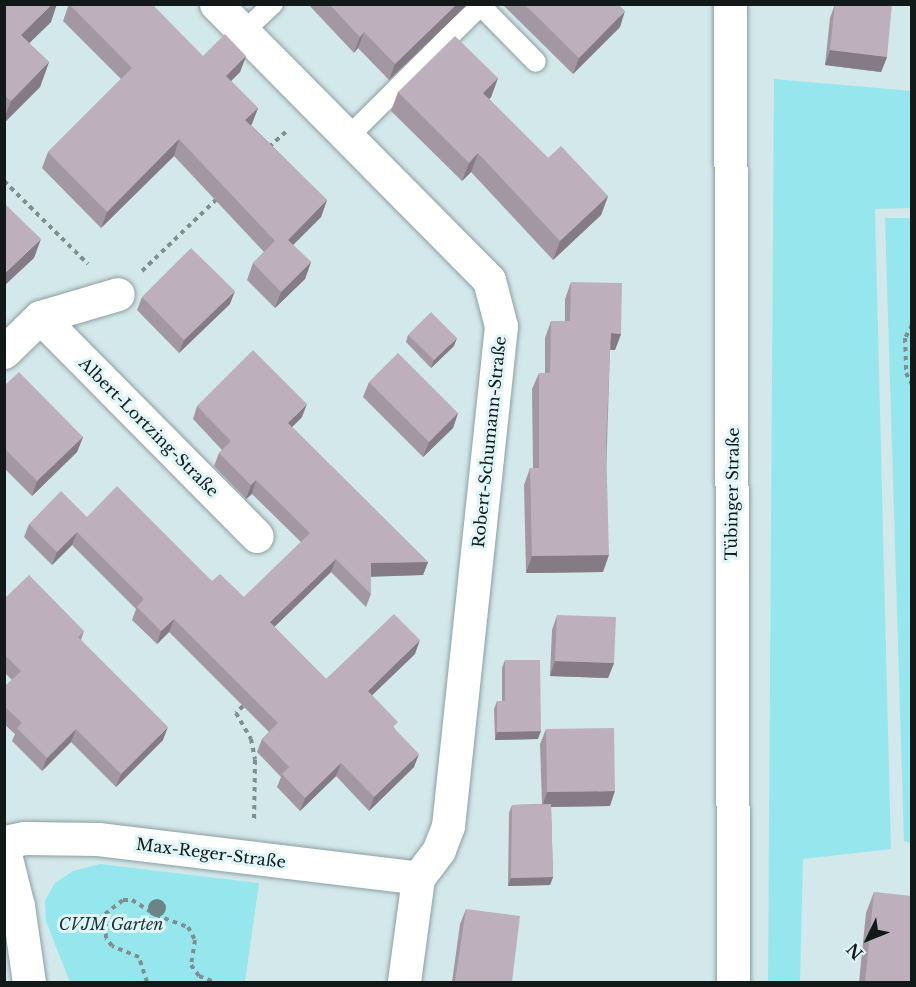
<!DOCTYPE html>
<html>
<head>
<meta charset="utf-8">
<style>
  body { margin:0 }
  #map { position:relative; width:916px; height:987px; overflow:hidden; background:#d3e8ea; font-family:"Libre Baskerville",serif }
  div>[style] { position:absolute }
  .green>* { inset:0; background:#96e6ee }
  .path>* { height:4px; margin-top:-2px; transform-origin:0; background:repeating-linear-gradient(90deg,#7f8f90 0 4.5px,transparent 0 9px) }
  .roads { filter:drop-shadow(0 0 2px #8c9fa1) drop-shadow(0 0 2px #8c9fa1) }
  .lane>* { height:20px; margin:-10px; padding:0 10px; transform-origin:10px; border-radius:10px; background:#fff }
  .street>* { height:33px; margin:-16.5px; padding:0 16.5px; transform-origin:16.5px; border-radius:16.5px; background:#fff }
  .primary>* { height:33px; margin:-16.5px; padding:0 16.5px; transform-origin:16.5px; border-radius:16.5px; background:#fff }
  .trees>* { width:18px; height:18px; margin:-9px; border-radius:50%; background:#6d8486 }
  .wall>* { inset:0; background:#a397a2 }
  .shaded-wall>* { inset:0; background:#847b84 }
  .building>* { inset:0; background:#bdb0bc }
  span { translate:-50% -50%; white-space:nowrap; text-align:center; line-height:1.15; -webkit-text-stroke:6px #e0f5f7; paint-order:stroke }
  .street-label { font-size:16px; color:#111919 }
  .park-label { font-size:16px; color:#193235; font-style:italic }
  .frame { position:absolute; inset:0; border:6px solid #111919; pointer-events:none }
  .north { position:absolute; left:838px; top:909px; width:60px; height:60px; -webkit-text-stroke:4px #e0f5f7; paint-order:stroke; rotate:227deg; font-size:16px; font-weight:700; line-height:24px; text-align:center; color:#111919 }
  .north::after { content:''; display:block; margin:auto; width:21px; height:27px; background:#111919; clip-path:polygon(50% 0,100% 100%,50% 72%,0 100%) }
</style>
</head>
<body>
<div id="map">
  <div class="green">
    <div style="clip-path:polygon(774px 79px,912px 91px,911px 208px,875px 209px,891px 849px,803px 859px,800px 982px,768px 982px)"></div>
    <div style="clip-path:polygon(885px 218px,912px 218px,911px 843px,904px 841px)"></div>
    <div style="clip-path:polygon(100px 864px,259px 883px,245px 982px,70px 982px,46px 921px,45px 901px,55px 883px,73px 871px)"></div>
  </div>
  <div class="path">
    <div style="left:269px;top:147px;width:25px;rotate:-42deg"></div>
    <div style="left:4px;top:181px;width:118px;rotate:44.7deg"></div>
    <div style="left:142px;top:271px;width:107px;rotate:-43.9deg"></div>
    <div style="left:912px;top:325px;width:15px;rotate:118deg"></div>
    <div style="left:905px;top:338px;width:35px;rotate:88deg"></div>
    <div style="left:906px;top:373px;width:13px;rotate:63deg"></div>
    <div style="left:243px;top:706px;width:10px;rotate:135deg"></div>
    <div style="left:236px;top:713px;width:30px;rotate:60deg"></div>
    <div style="left:251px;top:739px;width:21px;rotate:79deg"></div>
    <div style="left:255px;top:760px;width:61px;rotate:90.9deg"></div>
    <div style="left:147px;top:982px;width:26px;rotate:-108deg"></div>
    <div style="left:139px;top:957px;width:29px;rotate:-158deg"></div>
    <div style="left:112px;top:946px;width:10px;rotate:-127deg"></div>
    <div style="left:106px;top:938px;width:24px;rotate:-92deg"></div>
    <div style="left:105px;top:914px;width:23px;rotate:-38deg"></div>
    <div style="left:123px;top:900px;width:9px"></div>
    <div style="left:132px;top:900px;width:28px;rotate:32deg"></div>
    <div style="left:156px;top:915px;width:34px;rotate:21deg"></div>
    <div style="left:188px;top:927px;width:15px;rotate:62deg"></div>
    <div style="left:195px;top:940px;width:25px;rotate:99deg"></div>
    <div style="left:191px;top:965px;width:14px;rotate:54deg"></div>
    <div style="left:199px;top:976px;width:17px;rotate:21deg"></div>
  </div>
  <div class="roads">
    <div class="lane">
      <div style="left:481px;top:6px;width:78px;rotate:45.5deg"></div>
      <div style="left:243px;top:32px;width:41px;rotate:-43deg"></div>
      <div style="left:348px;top:137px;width:189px;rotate:-44.8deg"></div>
    </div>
    <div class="street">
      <div style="left:216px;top:4px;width:388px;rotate:45.3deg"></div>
      <div style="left:489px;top:280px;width:48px;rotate:75.4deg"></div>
      <div style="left:501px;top:326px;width:503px;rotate:96.05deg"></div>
      <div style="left:448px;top:826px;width:26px;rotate:111deg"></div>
      <div style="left:439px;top:850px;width:35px;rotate:127deg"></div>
      <div style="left:418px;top:878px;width:105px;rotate:97.7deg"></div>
      <div style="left:40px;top:317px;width:81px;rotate:-16.4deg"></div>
      <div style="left:4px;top:352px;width:50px;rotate:-44.2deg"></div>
      <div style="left:40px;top:317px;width:308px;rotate:45.3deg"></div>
      <div style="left:4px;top:842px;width:20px;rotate:-11deg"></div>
      <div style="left:24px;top:838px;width:74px;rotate:0.8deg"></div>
      <div style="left:98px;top:839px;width:322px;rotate:6.9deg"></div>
      <div style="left:4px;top:850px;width:58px;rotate:76deg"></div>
      <div style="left:18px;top:906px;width:77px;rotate:81.8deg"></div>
    </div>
    <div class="primary">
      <div style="left:730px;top:4px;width:978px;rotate:89.82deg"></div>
    </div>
  </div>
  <div class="trees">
    <div style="left:157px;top:908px"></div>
  </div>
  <div class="wall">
    <div style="clip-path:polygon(4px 4px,51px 22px,29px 43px,49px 62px,40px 87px,4px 123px)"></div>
    <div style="clip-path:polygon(69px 4px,203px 56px,246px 56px,240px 72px,231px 81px,258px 108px,251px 125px,327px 200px,321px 217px,293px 245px,311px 262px,305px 279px,275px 308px,247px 280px,253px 263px,264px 252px,174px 156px,101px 228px,42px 168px,48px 152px,121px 79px,63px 21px)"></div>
    <div style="clip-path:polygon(308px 4px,468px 4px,389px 80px,358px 48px,354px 53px)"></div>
    <div style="clip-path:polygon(502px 4px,618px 4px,620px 27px,573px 74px)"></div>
    <div style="clip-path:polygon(835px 4px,887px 57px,881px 72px,825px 65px,830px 18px)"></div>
    <div style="clip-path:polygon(498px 78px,491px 97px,489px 99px,548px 158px,608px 196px,601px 215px,553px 260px,471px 172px,462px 181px,391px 111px,398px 92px)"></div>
    <div style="clip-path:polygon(571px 282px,621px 334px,615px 350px,610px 350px,603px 572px,526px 573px,524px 485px,530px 468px,533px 468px,532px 389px,539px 373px,545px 373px,545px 338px,551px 321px,565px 321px,565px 299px)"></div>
    <div style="clip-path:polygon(142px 297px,230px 304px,179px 353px,137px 310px)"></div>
    <div style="clip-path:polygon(408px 335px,454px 346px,431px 368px,406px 342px)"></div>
    <div style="clip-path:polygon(369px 382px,458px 413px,453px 428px,423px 457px,363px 397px)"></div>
    <div style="clip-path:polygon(4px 386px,83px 437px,77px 452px,32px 496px,4px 468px)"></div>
    <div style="clip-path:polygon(197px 406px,302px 417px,292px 427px,428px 562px,423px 575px,371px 576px,371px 594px,366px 607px,331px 572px,274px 627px,326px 679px,415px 654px,372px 695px,395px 729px,414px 767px,369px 811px,336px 776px,300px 811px,277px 787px,281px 777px,257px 752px,262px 739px,269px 732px,169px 632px,157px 644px,132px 620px,136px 609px,72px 545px,52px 565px,24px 537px,29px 524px,87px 517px,244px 597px,301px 542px,252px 494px,246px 499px,214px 466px,219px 453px,222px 450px,193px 419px)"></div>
    <div style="clip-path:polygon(4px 599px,84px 631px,81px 640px,163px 740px,116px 787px,71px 742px,42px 771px,12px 741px,15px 734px,4px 724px,4px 687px,12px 680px,4px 672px)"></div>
    <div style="clip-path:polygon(557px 615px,614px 663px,608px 678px,550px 676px,552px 630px)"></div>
    <div style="clip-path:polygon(505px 660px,538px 739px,495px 740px,494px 709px,497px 701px,502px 701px,502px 668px)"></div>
    <div style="clip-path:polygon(546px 729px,610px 806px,551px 807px,553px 877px,550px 885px,508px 886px,509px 813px,512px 805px,542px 804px,540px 744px)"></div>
    <div style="clip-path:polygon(874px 892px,912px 982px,859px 982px,866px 913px)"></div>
    <div style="clip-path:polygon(466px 909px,512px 982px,452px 982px,460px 924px)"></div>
  </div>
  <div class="shaded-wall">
    <div style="clip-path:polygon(52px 4px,57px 4px,51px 22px,12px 60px,21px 35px)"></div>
    <div style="clip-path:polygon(457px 4px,468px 4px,389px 80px,395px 64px)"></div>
    <div style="clip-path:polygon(625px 11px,620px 27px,573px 74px,579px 58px)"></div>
    <div style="clip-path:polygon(364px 32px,358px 48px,354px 53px,360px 37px)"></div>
    <div style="clip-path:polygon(830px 50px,887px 57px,881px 72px,825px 65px)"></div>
    <div style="clip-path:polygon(246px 56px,240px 72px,220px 92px,226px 76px)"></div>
    <div style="clip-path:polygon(49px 62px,40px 87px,4px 123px,4px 119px,11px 101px)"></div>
    <div style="clip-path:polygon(498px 78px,491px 97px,477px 112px,483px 93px)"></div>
    <div style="clip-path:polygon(258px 108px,252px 124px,239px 136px,245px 120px)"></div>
    <div style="clip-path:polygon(179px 139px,174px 156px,101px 228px,107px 212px)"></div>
    <div style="clip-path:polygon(478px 153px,471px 172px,462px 181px,469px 163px)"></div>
    <div style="clip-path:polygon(608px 196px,601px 215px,553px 260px,560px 241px)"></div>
    <div style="clip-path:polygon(327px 200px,321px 217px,282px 256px,288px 240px)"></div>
    <div style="clip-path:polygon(41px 239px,34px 258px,4px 286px,4px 274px)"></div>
    <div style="clip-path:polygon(311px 262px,305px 279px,275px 308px,281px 292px)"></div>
    <div style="clip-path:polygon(235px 291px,230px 304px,179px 353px,184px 340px)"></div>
    <div style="clip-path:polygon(611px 333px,621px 334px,615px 350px,605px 350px)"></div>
    <div style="clip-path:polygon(457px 338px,454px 346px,431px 368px,434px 360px)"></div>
    <div style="clip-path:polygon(307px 404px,302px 417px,283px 436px,288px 423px)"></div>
    <div style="clip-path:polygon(458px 413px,453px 428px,423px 457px,429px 442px)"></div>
    <div style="clip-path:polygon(83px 437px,77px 452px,32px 496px,37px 481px)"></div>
    <div style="clip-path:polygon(256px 480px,252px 494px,246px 499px,251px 485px)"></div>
    <div style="clip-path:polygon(77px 532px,72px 545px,52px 565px,57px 552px)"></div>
    <div style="clip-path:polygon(609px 555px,603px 572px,526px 573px,532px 556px)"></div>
    <div style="clip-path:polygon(336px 559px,331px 572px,265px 636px,270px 622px)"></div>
    <div style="clip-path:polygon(428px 562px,423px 575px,366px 577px,371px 563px)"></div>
    <div style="clip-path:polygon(174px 619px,169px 632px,157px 644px,161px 631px)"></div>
    <div style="clip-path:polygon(420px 640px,415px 654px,363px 704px,368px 691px)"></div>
    <div style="clip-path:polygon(555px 661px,614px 663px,608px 678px,550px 676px)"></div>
    <div style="clip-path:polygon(168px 727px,163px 740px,116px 787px,121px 774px)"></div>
    <div style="clip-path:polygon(76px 729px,71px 742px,42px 771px,47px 758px)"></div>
    <div style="clip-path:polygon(541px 731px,538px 739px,495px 740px,497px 732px)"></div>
    <div style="clip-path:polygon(419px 754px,414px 767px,369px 811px,374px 797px)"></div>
    <div style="clip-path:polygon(341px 763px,336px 776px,300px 811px,305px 798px)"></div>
    <div style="clip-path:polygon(615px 791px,610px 806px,542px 807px,547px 792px)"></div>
    <div style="clip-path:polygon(553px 877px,550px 885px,508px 886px,511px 878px)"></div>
  </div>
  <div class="building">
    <div style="clip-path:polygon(4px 4px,52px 4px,21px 35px,49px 62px,11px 101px,4px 94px)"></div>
    <div style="clip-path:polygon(69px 4px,152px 4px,203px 56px,225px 34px,246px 56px,226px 76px,258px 108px,245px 120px,327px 200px,288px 240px,311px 262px,281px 292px,253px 263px,275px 241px,179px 139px,107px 212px,48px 152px,132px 68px)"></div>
    <div style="clip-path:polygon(329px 4px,457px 4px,395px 64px,364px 32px,360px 37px)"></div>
    <div style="clip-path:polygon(524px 4px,618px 4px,625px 11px,579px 58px)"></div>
    <div style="clip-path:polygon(835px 4px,892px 4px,887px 57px,830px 50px)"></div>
    <div style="clip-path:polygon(455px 36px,498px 78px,483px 93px,548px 158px,561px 146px,608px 196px,560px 241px,478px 153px,469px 163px,398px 92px)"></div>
    <div style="clip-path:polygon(4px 203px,41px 239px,4px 274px)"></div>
    <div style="clip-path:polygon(191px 248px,235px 291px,184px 340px,142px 297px)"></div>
    <div style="clip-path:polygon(571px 282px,622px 283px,621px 334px,611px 333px,606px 441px,609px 555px,532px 556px,530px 468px,539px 468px,539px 373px,550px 373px,551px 321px,570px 321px)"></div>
    <div style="clip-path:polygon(431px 312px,457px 338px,434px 360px,408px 335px)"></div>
    <div style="clip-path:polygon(253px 350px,307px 404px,288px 423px,428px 562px,371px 563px,371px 594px,336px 559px,270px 622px,326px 679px,394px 614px,420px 640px,368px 691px,398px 722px,393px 727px,419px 754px,374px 797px,341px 763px,305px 798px,282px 774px,289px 767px,262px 739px,278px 723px,174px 619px,161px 631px,137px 607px,144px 599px,77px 532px,57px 552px,29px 524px,61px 491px,87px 517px,117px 486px,212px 581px,220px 574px,244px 597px,310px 533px,256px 480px,251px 485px,219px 453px,231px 441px,197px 406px)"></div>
    <div style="clip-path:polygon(398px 353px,458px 413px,429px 442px,369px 382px)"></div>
    <div style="clip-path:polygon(19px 372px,83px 437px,37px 481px,4px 448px,4px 386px)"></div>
    <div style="clip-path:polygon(29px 575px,84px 631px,78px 637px,168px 727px,121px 774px,76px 729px,47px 758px,17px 728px,22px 723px,4px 706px,4px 687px,21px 671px,4px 654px,4px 599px)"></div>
    <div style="clip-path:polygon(557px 615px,616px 617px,614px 663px,555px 661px)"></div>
    <div style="clip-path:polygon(505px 660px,540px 660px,541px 731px,497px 732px,497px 701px,505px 701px)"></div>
    <div style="clip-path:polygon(614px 728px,615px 791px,547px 792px,546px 729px)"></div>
    <div style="clip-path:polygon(551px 804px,553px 877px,511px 878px,512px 805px)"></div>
    <div style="clip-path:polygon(874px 892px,912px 896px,912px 982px,865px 982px)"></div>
    <div style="clip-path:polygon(466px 909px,520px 916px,512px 982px,455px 982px)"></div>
  </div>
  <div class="street-label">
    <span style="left:149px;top:427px;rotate:45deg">Albert-Lortzing-Straße</span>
    <span style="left:489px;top:442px;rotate:-84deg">Robert-Schumann-Straße</span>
    <span style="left:732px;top:494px;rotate:-89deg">Tübinger Straße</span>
    <span style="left:211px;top:853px;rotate:7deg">Max-Reger-Straße</span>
  </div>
  <div class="park-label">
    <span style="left:111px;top:924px">CVJM Garten</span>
  </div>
  <div class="frame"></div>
  <div class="north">N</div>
</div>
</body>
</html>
